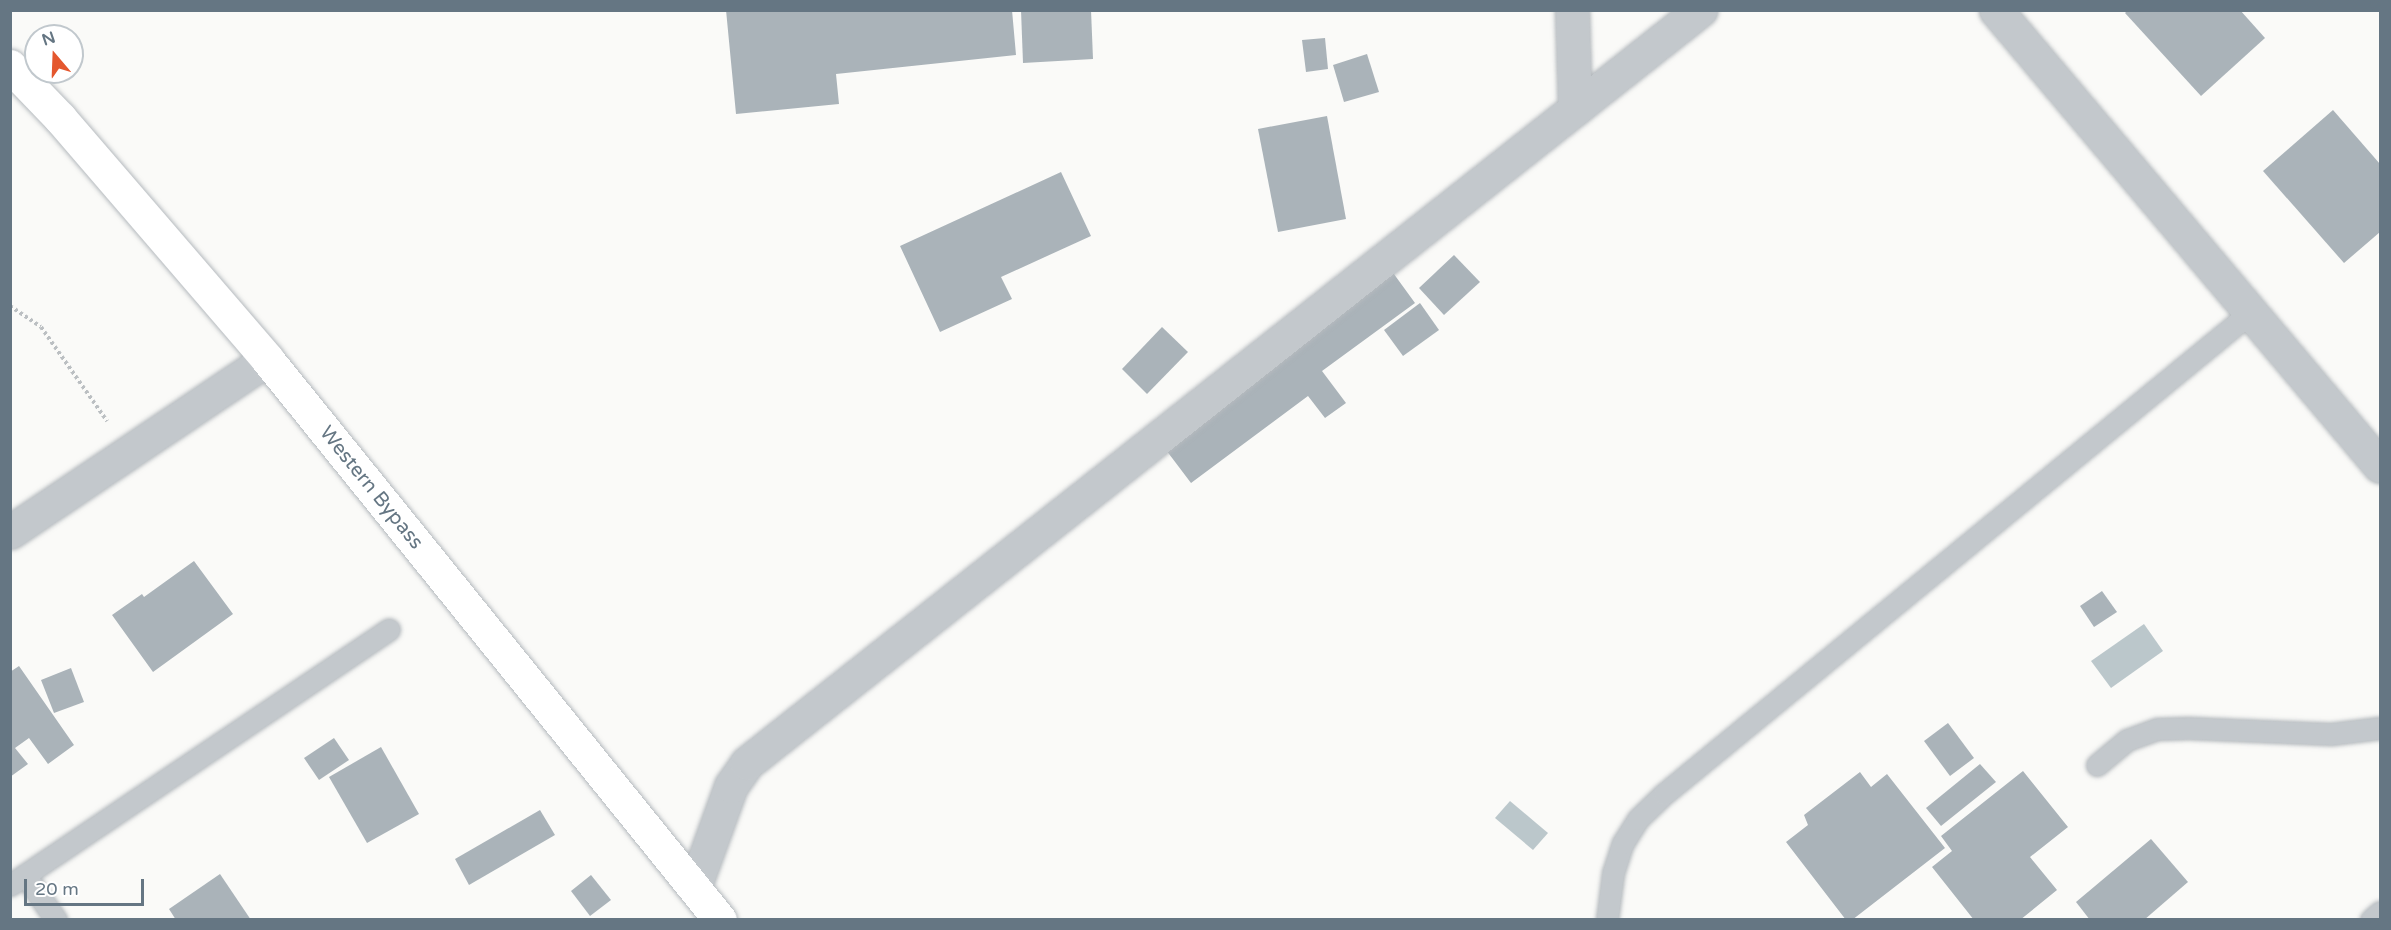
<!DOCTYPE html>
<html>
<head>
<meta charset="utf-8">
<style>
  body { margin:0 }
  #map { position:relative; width:2391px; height:930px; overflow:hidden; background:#fafaf8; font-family:"Varela Round",sans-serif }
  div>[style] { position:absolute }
  .water>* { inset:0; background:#bbc7cb }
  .building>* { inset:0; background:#aab3b9 }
  .path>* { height:4px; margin-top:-2px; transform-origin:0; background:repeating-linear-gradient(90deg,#bbbfc2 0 3px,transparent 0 6px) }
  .roads { filter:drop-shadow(0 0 2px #b5babe) drop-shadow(0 0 2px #b5babe) }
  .service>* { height:21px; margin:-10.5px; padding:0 10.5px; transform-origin:10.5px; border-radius:10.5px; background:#c3c8cc }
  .minor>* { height:33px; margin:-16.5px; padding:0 16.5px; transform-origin:16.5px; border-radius:16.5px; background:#c3c8cc }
  .primary>* { height:33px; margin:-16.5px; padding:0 16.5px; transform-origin:16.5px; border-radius:16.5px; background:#fff }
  span { translate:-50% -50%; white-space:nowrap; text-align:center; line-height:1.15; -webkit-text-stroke:6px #fff; paint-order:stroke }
  .street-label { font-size:20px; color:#657683 }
  .frame { position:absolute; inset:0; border:12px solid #657683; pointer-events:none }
  .north { position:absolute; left:24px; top:24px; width:60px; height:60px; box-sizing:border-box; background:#fff; border:2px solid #c1c8cd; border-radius:50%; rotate:341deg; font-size:16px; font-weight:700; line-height:24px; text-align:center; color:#657683 }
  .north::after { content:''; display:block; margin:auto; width:21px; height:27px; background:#e4572e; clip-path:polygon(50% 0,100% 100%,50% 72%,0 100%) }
  .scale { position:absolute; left:24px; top:879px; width:120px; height:27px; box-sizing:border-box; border:3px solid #657683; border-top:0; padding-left:8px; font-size:18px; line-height:21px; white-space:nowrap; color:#657683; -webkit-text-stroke:4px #fff; paint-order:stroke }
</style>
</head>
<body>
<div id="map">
  <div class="water">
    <div style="clip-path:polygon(2144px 624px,2163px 651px,2111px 688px,2091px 661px)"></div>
    <div style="clip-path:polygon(1510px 801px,1548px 833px,1533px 850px,1495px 818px)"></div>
  </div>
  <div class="building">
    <div style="clip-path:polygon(726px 10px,1012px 10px,1016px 55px,836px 74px,839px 104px,736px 114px)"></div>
    <div style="clip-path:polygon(1021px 10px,1091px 10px,1093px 59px,1023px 63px)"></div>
    <div style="clip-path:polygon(2128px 10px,2240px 10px,2265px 38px,2201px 96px,2125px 13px)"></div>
    <div style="clip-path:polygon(1325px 38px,1328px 69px,1306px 72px,1302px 40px)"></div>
    <div style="clip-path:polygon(1367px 54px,1379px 92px,1344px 102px,1333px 65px)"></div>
    <div style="clip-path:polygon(2333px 110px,2380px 164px,2380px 232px,2344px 263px,2263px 171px)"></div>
    <div style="clip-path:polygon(1327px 116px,1346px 219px,1278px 232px,1258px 129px)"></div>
    <div style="clip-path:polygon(1061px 172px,1091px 236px,1001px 277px,1012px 299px,940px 332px,900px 246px)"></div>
    <div style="clip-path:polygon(1454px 255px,1480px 282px,1444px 315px,1419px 288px)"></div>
    <div style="clip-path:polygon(1391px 270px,1415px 303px,1322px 371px,1346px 403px,1325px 418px,1308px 396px,1191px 483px,1160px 442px)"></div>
    <div style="clip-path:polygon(1420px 303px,1439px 330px,1403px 356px,1384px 330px)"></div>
    <div style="clip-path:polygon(1162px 327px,1188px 352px,1147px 394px,1122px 369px)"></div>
    <div style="clip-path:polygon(194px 561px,233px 614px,153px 672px,112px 615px,142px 594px,144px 597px)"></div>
    <div style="clip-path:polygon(2102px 591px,2117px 612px,2094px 627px,2080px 606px)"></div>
    <div style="clip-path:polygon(19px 666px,74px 745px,48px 764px,29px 738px,15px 748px,28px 764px,10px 777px,10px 672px)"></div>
    <div style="clip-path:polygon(71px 668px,84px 702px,54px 713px,41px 680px)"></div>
    <div style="clip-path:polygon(1948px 723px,1974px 758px,1950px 776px,1924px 741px)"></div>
    <div style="clip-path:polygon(334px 738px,349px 760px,319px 780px,304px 758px)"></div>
    <div style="clip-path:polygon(381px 747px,419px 814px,367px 843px,329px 777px)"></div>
    <div style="clip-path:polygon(1980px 764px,1996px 782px,1941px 826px,1926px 808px)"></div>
    <div style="clip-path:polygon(2023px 771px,2068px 827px,2030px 857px,2057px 890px,2020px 920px,1974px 920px,1932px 867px,1952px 851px,1941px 836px)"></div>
    <div style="clip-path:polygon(1860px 772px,1871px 787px,1887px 774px,1945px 848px,1852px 920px,1846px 920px,1786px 842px,1808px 825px,1804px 815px)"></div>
    <div style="clip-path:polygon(540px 810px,555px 835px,469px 885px,455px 859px)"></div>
    <div style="clip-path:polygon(2151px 839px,2188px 882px,2144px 920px,2090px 920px,2076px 902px)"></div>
    <div style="clip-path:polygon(220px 874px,251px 920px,176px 920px,169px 909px)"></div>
    <div style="clip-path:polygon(591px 875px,611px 900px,590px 916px,571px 891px)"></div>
  </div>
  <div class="path">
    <div style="left:10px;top:306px;width:37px;rotate:34deg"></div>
    <div style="left:41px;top:327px;width:115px;rotate:54.9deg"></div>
  </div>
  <div class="roads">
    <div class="service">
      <div style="left:2097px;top:765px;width:39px;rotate:-40deg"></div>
      <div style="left:2127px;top:740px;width:33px;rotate:-20deg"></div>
      <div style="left:2158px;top:729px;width:30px;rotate:-2deg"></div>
      <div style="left:2188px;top:728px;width:143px;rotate:2.4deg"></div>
      <div style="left:2331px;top:734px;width:49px;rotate:-7deg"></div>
      <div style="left:25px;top:875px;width:55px;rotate:55.4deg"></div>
      <div style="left:10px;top:885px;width:457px;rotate:-34deg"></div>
      <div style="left:1607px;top:920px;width:47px;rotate:-82.7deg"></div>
      <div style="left:1613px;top:873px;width:32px;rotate:-72deg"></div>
      <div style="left:1623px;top:843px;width:28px;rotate:-58deg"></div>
      <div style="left:1638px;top:819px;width:36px;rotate:-44deg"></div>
      <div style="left:1664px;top:794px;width:760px;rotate:-39.39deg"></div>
      <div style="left:2371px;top:920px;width:12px;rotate:-42deg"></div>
    </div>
    <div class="minor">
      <div style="left:1572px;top:10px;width:99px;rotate:88.3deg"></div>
      <div style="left:1996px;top:10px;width:596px;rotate:49.9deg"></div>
      <div style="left:10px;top:532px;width:310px;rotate:-33.9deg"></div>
      <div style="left:694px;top:888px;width:109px;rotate:-70.1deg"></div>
      <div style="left:731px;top:786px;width:28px;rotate:-55deg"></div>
      <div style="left:747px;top:763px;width:1215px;rotate:-38.31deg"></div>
    </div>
    <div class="primary">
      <div style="left:10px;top:66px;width:72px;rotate:46.1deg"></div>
      <div style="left:60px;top:118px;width:318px;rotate:49.3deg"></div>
      <div style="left:267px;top:359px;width:721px;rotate:51.08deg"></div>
    </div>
  </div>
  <div class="street-label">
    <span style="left:371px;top:488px;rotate:51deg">Western Bypass</span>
  </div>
  <div class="frame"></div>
  <div class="north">N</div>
  <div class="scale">20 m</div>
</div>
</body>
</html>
